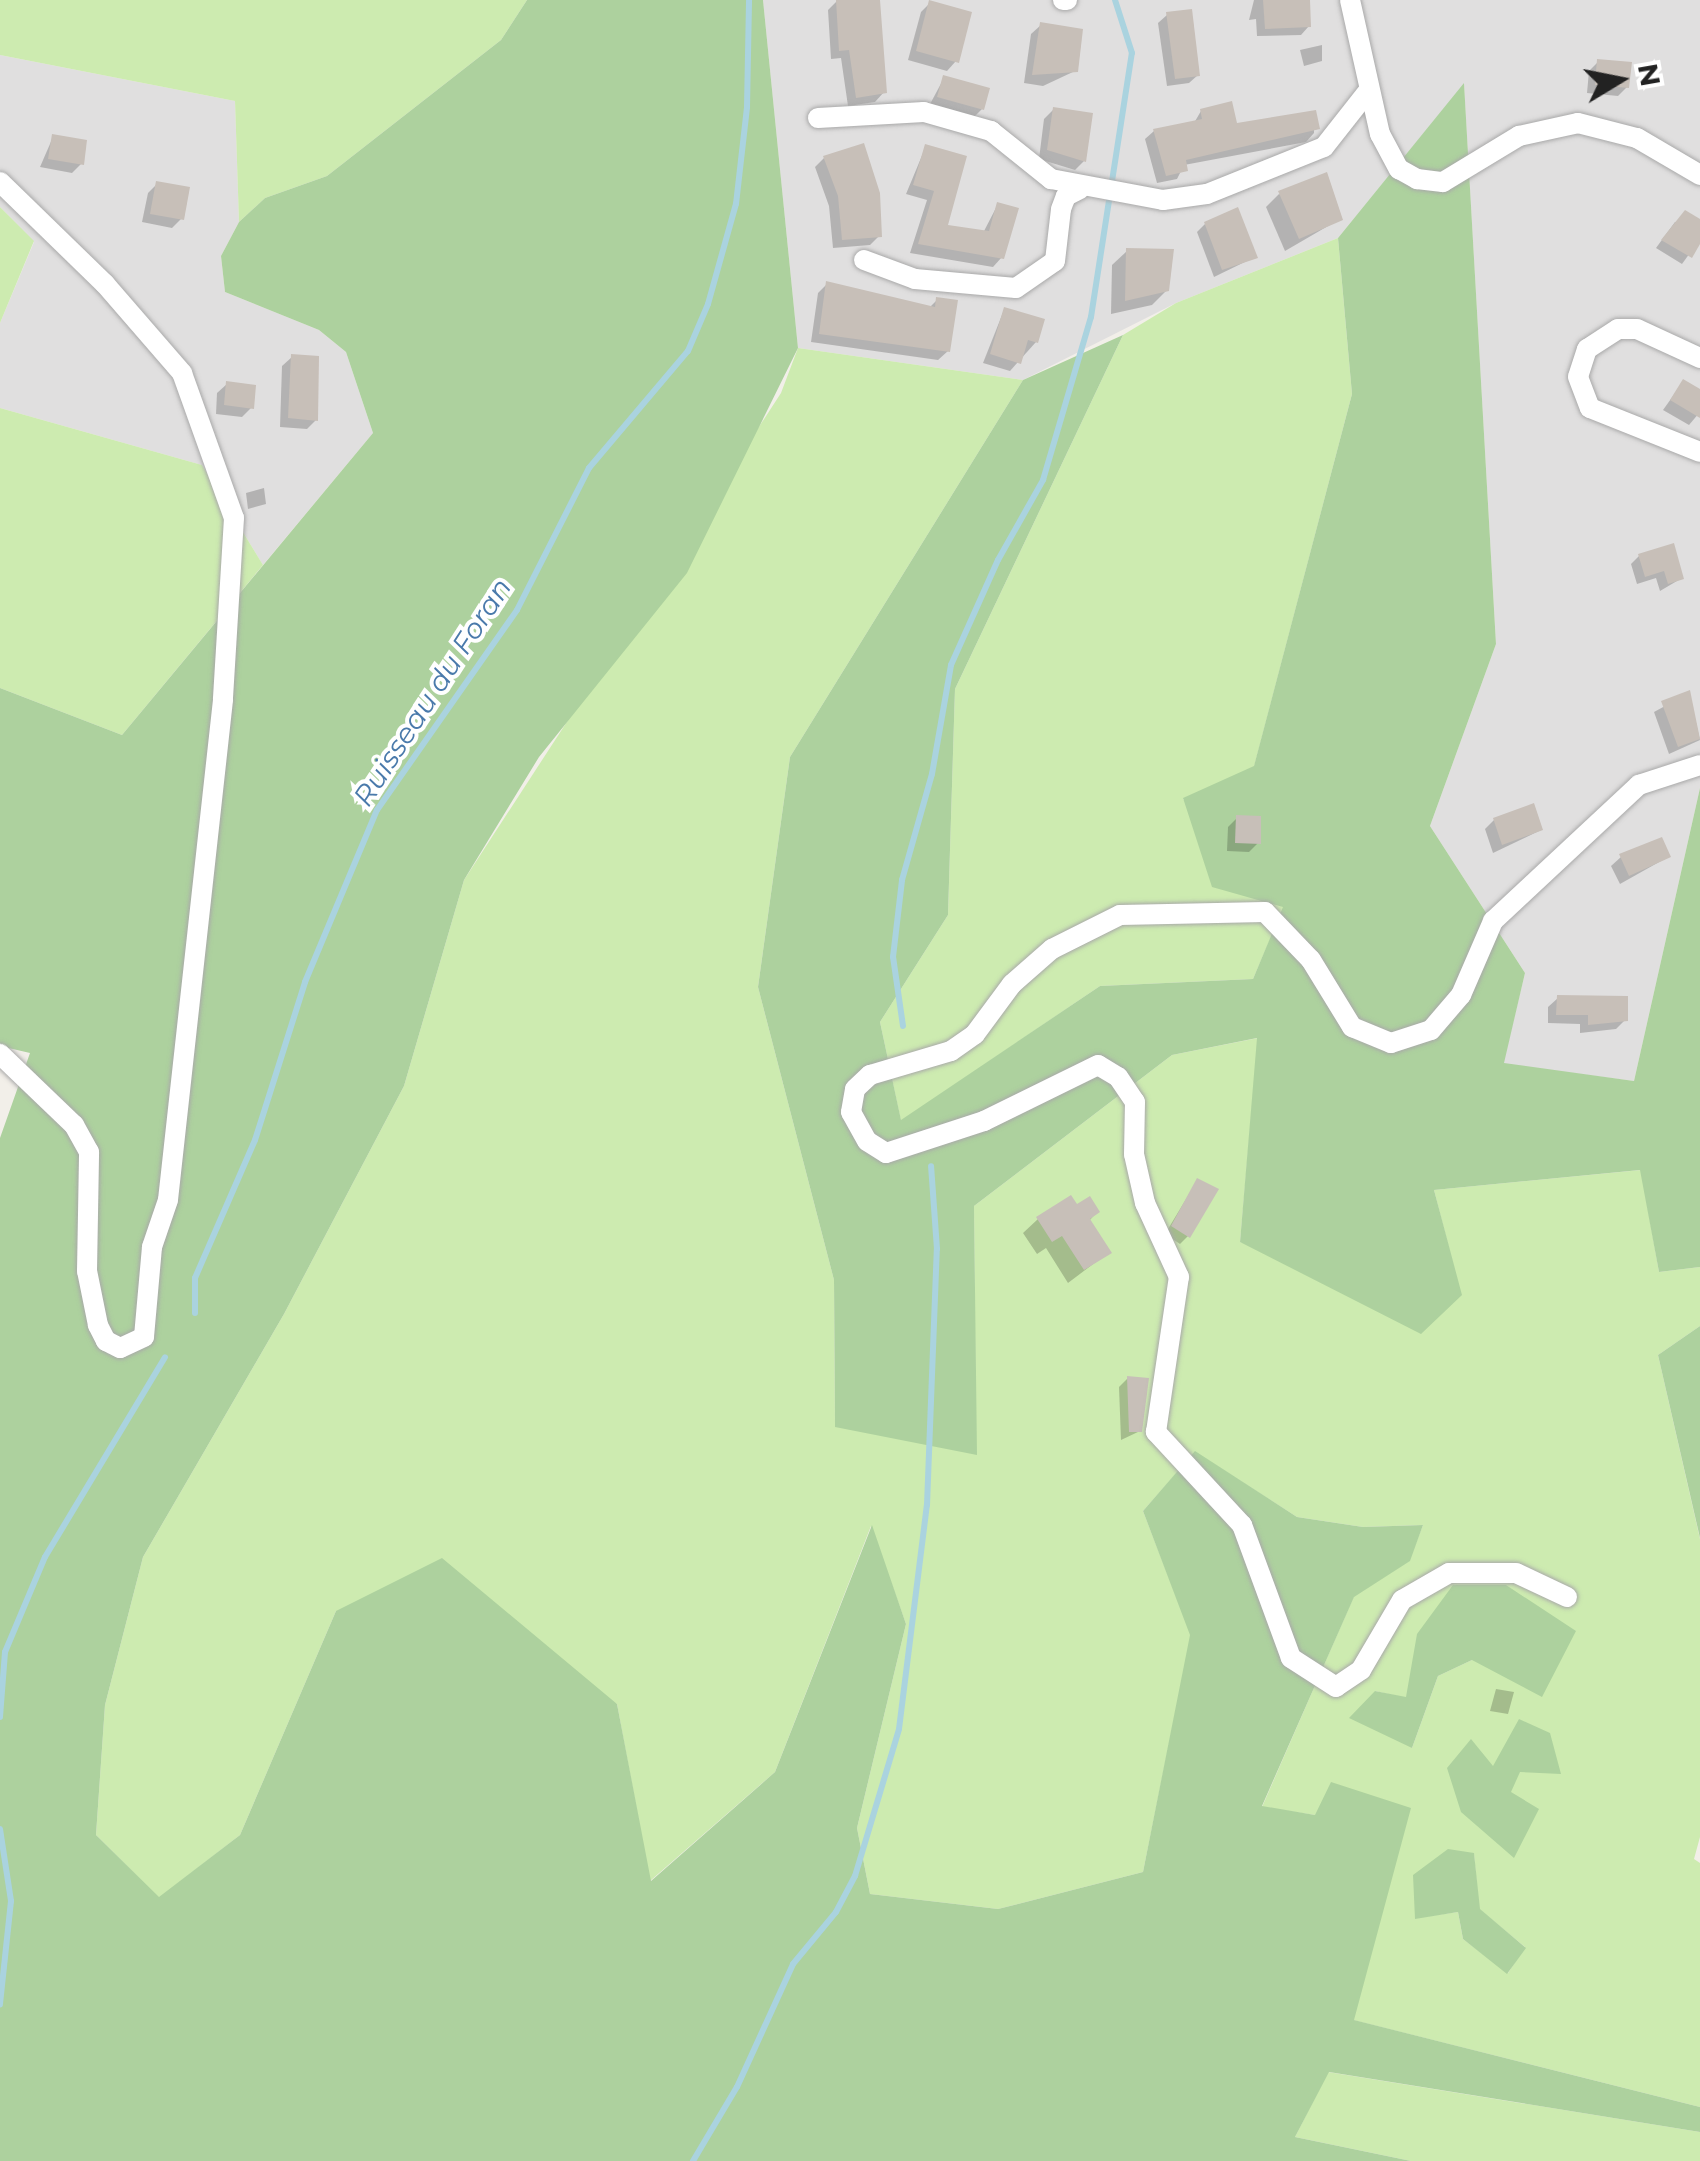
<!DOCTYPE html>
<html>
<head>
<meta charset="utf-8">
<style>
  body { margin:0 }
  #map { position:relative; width:1700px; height:2161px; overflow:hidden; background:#f2efe9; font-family:Montserrat,sans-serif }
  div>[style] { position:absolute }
  .residential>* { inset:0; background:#e0dfdf }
  .grass>* { inset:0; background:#cdebb0 }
  .forest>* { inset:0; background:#add19e }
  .shadow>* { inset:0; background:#0003 }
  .stream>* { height:6px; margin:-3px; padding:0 3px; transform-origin:3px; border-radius:3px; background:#aad3df }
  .building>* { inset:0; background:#c7bfb8 }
  .roads { filter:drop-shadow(0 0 2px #a9a9a9) drop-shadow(0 0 2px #a9a9a9) }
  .minor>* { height:20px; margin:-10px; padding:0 10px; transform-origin:10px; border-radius:10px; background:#fff }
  span { translate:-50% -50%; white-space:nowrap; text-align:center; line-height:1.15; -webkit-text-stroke:8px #fff; paint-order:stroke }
  .water-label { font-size:28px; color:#4a7aab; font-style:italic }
  .north { position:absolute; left:1570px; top:30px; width:100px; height:100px; -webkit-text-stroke:8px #fff; paint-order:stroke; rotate:80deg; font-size:28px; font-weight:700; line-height:40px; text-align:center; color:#222 }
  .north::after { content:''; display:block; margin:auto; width:35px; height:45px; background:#222; clip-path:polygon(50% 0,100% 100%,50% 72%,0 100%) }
</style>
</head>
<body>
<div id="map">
  <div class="residential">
    <div style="clip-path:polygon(763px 0,1700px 0,1700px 788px,1634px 1081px,1503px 1064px,1525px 973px,1430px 826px,1496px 644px,1464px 84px,1338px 238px,1176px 303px,1023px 380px,798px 348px)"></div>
    <div style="clip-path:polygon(0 55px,235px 101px,239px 222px,221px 256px,225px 292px,319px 330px,346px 352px,373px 433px,263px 565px,202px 465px,0 408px,0 323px,34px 242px,0 207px)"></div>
  </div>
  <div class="grass">
    <div style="clip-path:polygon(0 0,527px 0,501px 40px,327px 176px,265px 198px,239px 222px,235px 101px,0 55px)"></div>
    <div style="clip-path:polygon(0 207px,34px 241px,0 323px)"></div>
    <div style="clip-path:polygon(1338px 238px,1352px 394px,1254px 767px,1183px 799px,1284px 907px,1253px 979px,1100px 986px,901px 1121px,880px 1022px,948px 915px,955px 689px,1123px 335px,1176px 303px)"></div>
    <div style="clip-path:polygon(evenodd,798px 348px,1023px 380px,790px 757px,758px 987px,834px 1280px,835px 1426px,976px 1454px,974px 1206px,1172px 1055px,1258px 1038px,1240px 1242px,1461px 1295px,1434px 1190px,1641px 1170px,1659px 1272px,1700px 1267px,1700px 1326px,1658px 1355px,1700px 1539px,1700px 1837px,1694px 1859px,1700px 1863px,1700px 2107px,1353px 2020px,1410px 1808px,1315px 1815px,1262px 1807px,1354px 1596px,1409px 1561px,1423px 1525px,1363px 1527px,1297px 1517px,1195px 1452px,1143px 1511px,1191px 1635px,1143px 1872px,998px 1909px,870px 1894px,857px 1828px,906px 1624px,871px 1526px,775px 1772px,650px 1881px,617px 1704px,336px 1611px,240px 1835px,159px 1898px,96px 1835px,105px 1705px,143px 1557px,284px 1314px,404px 1086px,464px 880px,781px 393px,798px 348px,1506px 1585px,1472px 1660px,1438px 1676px,1412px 1748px,1375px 1691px,1406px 1698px,1506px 1585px,798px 348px,1474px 1854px,1479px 1909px,1525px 1947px,1508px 1973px,1463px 1939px,1458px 1912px,1415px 1918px,1474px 1854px)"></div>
    <div style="clip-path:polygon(0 408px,202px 465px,263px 565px,122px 735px,0 688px)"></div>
    <div style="clip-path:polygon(1328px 2072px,1700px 2132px,1700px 2161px,1411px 2161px,1295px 2137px)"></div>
  </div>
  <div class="forest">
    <div style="clip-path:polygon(527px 0,763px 0,798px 348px,687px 573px,539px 757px,464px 880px,404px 1086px,284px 1314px,143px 1557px,105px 1705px,96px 1835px,159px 1897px,240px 1835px,336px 1611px,442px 1558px,617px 1704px,651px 1881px,775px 1772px,872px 1525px,906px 1624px,857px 1828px,870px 1894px,998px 1909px,1143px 1872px,1190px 1635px,1143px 1511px,1195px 1451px,1297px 1517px,1363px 1527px,1423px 1525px,1410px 1561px,1354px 1597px,1262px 1806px,1315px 1815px,1331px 1782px,1411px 1808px,1354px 2020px,1700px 2107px,1700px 2132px,1329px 2072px,1295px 2137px,1411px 2161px,0 2161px,0 1138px,30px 1053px,0 1046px,0 688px,122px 735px,373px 433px,346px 352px,319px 330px,225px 292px,221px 256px,239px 222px,265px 198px,327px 176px,501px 40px)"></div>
    <div style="clip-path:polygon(1464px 83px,1496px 644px,1430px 826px,1525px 973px,1504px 1063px,1634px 1081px,1700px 788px,1700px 1267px,1659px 1272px,1640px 1170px,1434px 1190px,1462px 1295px,1421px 1334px,1240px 1242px,1257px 1038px,1172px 1055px,974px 1206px,977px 1455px,835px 1427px,834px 1280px,758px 987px,790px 757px,1023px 380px,1123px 335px,955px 689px,948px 915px,880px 1022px,901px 1120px,1100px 986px,1253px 979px,1283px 907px,1212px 887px,1183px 798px,1254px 766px,1352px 394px,1338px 238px)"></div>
    <div style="clip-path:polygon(1700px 1326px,1700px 1538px,1658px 1355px)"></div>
    <div style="clip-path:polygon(1453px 1585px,1506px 1585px,1576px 1631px,1542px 1697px,1472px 1660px,1438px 1676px,1412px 1748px,1349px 1718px,1375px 1691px,1406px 1697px,1417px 1634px)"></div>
    <div style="clip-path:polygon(1519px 1719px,1550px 1733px,1561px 1774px,1520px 1772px,1511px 1792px,1539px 1809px,1514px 1858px,1461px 1812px,1447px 1768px,1471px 1739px,1493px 1766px)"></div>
    <div style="clip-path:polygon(1448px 1849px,1474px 1853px,1480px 1909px,1526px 1948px,1507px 1974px,1463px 1939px,1458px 1912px,1415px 1919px,1413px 1875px)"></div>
  </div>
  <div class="shadow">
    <div style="clip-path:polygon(878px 0,884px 92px,875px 102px,848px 106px,841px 58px,831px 59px,828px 10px,837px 1px)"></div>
    <div style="clip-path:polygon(1254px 0,1283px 0,1309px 26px,1301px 35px,1257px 36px,1256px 19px,1249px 20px)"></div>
    <div style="clip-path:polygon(930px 3px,956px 61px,947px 71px,908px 60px,921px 12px)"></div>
    <div style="clip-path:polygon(1167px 15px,1198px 75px,1189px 83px,1167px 86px,1158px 23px)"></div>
    <div style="clip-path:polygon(1041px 25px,1075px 71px,1043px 86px,1024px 83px,1031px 34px)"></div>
    <div style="clip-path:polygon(1322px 45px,1322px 61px,1304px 66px,1300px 50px)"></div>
    <div style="clip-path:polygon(1598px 62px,1627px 87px,1618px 96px,1587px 93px,1589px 71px)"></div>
    <div style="clip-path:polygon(944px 78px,982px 109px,973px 118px,929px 106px)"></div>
    <div style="clip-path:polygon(1053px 110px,1084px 161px,1075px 170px,1039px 159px,1044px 119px)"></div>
    <div style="clip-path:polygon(1201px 111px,1235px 126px,1314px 113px,1314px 133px,1306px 142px,1184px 165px,1177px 179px,1157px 183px,1145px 139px,1154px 131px,1194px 123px)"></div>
    <div style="clip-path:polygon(53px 137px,81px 164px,72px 173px,40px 167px)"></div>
    <div style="clip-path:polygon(926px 146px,945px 227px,983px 233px,998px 204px,1002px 257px,993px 267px,910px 253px,927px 200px,906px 194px)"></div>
    <div style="clip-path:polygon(824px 158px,879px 236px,870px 245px,833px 248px,829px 206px,815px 167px)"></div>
    <div style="clip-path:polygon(157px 184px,182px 218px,172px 228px,142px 222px,148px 193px)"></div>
    <div style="clip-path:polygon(1279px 194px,1340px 219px,1285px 251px,1266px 207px)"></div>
    <div style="clip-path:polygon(1700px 222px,1700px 239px,1682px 264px,1656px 248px,1675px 222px)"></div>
    <div style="clip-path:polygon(1205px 224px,1255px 257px,1214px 277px,1197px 232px)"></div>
    <div style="clip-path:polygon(1127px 251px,1167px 290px,1152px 305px,1111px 314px,1112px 265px)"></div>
    <div style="clip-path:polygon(827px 284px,929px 308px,937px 300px,948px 351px,938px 360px,811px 342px,818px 293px)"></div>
    <div style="clip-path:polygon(1004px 310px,1036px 342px,1010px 371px,983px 363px)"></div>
    <div style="clip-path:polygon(292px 357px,316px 420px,307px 429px,280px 427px,282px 366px)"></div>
    <div style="clip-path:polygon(1683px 382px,1700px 392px,1700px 412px,1689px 425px,1663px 410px)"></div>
    <div style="clip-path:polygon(227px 384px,251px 408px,242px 417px,216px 414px,217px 393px)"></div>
    <div style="clip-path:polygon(264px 488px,266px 504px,248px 509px,246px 493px)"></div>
    <div style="clip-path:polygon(1639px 556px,1682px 578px,1660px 591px,1656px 578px,1637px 584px,1631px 564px)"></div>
    <div style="clip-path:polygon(1689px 693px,1700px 740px,1669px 754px,1654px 712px)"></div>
    <div style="clip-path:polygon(1237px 818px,1258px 843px,1249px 852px,1227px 851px,1228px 827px)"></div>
    <div style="clip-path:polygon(1494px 820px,1541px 830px,1493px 853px,1485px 829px)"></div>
    <div style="clip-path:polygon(1621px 857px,1668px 857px,1620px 884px,1611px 866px)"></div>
    <div style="clip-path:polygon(1558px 998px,1625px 1020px,1616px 1029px,1580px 1033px,1580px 1024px,1548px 1023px,1548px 1007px)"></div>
    <div style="clip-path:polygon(1197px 1181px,1188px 1236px,1180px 1244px,1165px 1234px)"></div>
    <div style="clip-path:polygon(1076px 1207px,1097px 1212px,1089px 1221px,1109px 1252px,1068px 1283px,1046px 1248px,1037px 1254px,1023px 1233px,1038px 1219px)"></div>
    <div style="clip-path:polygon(1128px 1378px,1140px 1431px,1121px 1440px,1119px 1387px)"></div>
    <div style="clip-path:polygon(1496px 1689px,1514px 1692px,1508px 1714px,1490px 1711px)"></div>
  </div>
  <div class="stream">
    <div style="left:903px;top:1026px;width:70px;rotate:-98.2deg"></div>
    <div style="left:893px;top:957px;width:78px;rotate:-83.3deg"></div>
    <div style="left:902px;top:880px;width:110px;rotate:-74.2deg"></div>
    <div style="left:932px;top:774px;width:111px;rotate:-80.1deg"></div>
    <div style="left:951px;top:665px;width:115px;rotate:-65.9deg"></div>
    <div style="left:998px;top:560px;width:92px;rotate:-60.6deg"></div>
    <div style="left:1043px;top:480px;width:170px;rotate:-73.6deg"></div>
    <div style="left:1091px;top:317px;width:267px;rotate:-81.2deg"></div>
    <div style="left:1132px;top:53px;width:56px;rotate:-107.8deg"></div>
    <div style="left:195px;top:1313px;width:35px;rotate:-90deg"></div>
    <div style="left:195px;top:1278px;width:150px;rotate:-66.5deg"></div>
    <div style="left:255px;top:1140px;width:166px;rotate:-72.4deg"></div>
    <div style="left:305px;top:982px;width:186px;rotate:-67.3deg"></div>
    <div style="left:377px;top:810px;width:244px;rotate:-55deg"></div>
    <div style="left:517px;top:610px;width:159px;rotate:-63.1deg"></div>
    <div style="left:589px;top:468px;width:153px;rotate:-49.8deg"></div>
    <div style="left:688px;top:351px;width:51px;rotate:-66.9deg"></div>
    <div style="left:708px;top:304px;width:104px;rotate:-74.4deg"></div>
    <div style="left:736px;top:204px;width:98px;rotate:-83.5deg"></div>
    <div style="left:747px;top:107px;width:107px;rotate:-88.9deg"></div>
    <div style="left:0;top:1717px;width:65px;rotate:-85.6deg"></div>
    <div style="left:5px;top:1652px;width:103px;rotate:-67.2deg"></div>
    <div style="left:45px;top:1557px;width:233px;rotate:-59deg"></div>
    <div style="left:0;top:1829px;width:73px;rotate:81.3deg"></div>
    <div style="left:11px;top:1901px;width:104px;rotate:96.1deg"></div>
    <div style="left:693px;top:2161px;width:86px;rotate:-59.3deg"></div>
    <div style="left:737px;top:2087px;width:135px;rotate:-65.5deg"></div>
    <div style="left:793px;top:1964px;width:67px;rotate:-50.4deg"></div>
    <div style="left:836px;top:1912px;width:41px;rotate:-62.2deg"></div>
    <div style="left:855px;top:1876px;width:153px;rotate:-73.3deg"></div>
    <div style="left:899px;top:1729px;width:226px;rotate:-82.9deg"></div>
    <div style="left:927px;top:1505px;width:256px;rotate:-87.8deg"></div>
    <div style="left:937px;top:1249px;width:83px;rotate:-94.1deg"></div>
  </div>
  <div class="building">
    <div style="clip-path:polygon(836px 0,880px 0,887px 93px,856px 98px,849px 50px,839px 51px)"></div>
    <div style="clip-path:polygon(929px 0,972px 12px,959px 63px,916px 51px)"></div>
    <div style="clip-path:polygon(1263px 0,1310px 0,1311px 27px,1265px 29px)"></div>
    <div style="clip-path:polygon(1192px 9px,1200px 76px,1175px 79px,1166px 12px)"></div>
    <div style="clip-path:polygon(1040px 22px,1083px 29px,1078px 72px,1032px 75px)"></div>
    <div style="clip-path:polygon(1597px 59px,1632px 62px,1629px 88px,1595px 85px)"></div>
    <div style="clip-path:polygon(943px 75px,990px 88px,984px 110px,937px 97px)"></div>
    <div style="clip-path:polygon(1232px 101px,1237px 123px,1316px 110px,1320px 129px,1186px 160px,1188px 171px,1166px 176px,1153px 129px,1202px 119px,1200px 109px)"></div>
    <div style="clip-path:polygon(1053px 107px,1093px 113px,1086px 162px,1047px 150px)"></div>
    <div style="clip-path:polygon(52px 134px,87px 140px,84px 165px,48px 159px)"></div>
    <div style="clip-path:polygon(864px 143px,880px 193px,882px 237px,842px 240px,838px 196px,823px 156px)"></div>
    <div style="clip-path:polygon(925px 144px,967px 156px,948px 225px,989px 231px,997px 202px,1019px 208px,1004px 259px,918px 244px,934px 191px,913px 185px)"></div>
    <div style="clip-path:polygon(1327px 172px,1343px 220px,1299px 239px,1278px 191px)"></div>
    <div style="clip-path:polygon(156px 181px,190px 187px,184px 220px,150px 214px)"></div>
    <div style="clip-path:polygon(1238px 207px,1258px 258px,1222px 270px,1204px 222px)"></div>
    <div style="clip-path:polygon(1685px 210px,1700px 219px,1700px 244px,1692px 258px,1661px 240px)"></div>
    <div style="clip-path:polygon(1126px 248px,1174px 249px,1169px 291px,1125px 301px)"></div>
    <div style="clip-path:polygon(826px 281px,935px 307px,936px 297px,958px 300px,950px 352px,819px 334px)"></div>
    <div style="clip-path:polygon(1004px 307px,1045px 319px,1038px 343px,1028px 340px,1021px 364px,990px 354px)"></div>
    <div style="clip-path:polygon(291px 354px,319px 356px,318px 421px,288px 418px)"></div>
    <div style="clip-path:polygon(1683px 379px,1700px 389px,1700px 418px,1670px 400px)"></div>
    <div style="clip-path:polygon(226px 381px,256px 385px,254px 409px,224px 405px)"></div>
    <div style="clip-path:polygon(1674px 543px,1684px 579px,1668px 584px,1664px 571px,1645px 577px,1638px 554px)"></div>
    <div style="clip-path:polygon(1690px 690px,1700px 739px,1678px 747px,1661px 701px)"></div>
    <div style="clip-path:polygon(1534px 803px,1543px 830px,1502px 845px,1493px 818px)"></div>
    <div style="clip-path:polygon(1236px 815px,1261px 816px,1261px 844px,1235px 843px)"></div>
    <div style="clip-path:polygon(1662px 837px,1671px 857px,1629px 876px,1619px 854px)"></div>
    <div style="clip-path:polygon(1557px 995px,1628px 996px,1628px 1021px,1588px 1025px,1588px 1015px,1556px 1015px)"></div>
    <div style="clip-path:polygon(1197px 1178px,1219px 1189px,1190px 1238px,1171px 1226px)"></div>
    <div style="clip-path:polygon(1071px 1195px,1077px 1204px,1090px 1196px,1100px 1212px,1090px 1219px,1112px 1253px,1084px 1270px,1062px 1236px,1052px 1242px,1036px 1217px)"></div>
    <div style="clip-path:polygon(1127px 1376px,1149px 1378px,1142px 1432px,1129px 1432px)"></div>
  </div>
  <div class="roads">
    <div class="minor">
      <div style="left:1063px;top:0;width:4px"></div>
      <div style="left:1350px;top:0;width:137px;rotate:77.4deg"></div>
      <div style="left:1380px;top:134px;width:40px;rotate:62deg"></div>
      <div style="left:1399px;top:169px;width:21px;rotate:29deg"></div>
      <div style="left:1417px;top:179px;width:26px;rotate:7deg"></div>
      <div style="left:1443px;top:182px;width:89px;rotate:-31.2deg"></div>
      <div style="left:1519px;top:136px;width:60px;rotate:-12.4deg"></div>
      <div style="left:1578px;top:123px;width:61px;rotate:14.3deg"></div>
      <div style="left:1637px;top:138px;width:73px;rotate:30.4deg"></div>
      <div style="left:818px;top:118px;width:106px;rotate:-3.2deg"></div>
      <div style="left:924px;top:112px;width:70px;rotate:15.8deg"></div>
      <div style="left:991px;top:131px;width:77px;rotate:38.7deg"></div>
      <div style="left:1051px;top:179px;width:114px;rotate:10.6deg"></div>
      <div style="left:1163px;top:200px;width:44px;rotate:-7.8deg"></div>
      <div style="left:1207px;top:194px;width:126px;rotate:-21.9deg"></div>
      <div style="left:1324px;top:147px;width:71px;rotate:-51.8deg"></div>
      <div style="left:0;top:182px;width:146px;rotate:44.2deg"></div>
      <div style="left:105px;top:284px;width:118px;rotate:49.1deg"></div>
      <div style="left:182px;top:373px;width:154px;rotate:70.3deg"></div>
      <div style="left:234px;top:518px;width:182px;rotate:93.5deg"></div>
      <div style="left:223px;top:700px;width:503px;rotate:96.28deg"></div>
      <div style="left:168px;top:1200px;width:50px;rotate:108.8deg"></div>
      <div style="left:152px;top:1247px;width:90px;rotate:95.1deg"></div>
      <div style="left:144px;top:1337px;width:26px;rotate:155deg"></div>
      <div style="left:120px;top:1348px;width:16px;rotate:-153deg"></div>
      <div style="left:106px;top:1341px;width:18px;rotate:-117deg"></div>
      <div style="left:98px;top:1325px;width:55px;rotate:-101.5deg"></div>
      <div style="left:87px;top:1271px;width:119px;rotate:-89deg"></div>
      <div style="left:89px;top:1152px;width:31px;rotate:-119deg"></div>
      <div style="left:74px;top:1125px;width:103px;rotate:-136.2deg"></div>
      <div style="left:864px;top:260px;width:54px;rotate:20.4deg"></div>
      <div style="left:915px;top:279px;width:101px;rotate:5.1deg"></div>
      <div style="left:1016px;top:288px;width:47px;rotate:-34.7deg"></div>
      <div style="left:1055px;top:261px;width:52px;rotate:-83.4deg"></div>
      <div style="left:1061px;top:209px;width:14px;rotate:-69deg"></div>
      <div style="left:1066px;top:196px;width:16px;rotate:-27deg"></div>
      <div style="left:1700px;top:358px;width:69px;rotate:-155.3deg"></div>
      <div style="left:1637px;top:329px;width:19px;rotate:180deg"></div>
      <div style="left:1618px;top:329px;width:37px;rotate:147deg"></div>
      <div style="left:1587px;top:349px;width:29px;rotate:108deg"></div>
      <div style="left:1578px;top:377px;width:33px;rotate:69deg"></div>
      <div style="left:1590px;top:408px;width:118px;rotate:21.8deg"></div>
      <div style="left:1567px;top:1597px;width:56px;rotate:-154.8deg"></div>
      <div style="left:1516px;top:1573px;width:67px;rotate:180deg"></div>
      <div style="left:1449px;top:1573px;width:54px;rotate:150.1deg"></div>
      <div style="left:1402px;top:1600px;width:81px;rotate:120.4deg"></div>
      <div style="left:1361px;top:1670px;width:30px;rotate:146deg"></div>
      <div style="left:1336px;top:1687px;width:54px;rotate:-147.2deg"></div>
      <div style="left:1291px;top:1658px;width:142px;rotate:-110.2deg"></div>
      <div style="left:1242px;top:1525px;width:127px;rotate:-132.8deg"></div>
      <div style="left:1156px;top:1432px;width:157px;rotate:-81.6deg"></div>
      <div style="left:1179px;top:1277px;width:81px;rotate:-114.7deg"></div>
      <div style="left:1145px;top:1203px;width:50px;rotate:-102.7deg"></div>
      <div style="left:1134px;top:1154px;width:52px;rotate:-88.9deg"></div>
      <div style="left:1135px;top:1102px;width:30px;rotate:-124deg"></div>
      <div style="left:1118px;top:1077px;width:23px;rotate:-149deg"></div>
      <div style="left:1098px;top:1065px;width:127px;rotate:153.8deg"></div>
      <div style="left:984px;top:1121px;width:103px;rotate:161.9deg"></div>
      <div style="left:886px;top:1153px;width:22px;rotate:-148deg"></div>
      <div style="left:867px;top:1141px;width:33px;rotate:-119deg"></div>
      <div style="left:851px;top:1112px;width:23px;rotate:-80deg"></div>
      <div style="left:855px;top:1089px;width:21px;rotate:-43deg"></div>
      <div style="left:870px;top:1075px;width:84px;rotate:-16.5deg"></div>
      <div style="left:951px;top:1051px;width:29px;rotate:-35deg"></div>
      <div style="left:975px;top:1034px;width:62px;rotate:-53.5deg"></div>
      <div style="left:1012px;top:984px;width:53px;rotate:-41.2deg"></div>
      <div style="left:1052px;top:949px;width:76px;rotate:-26.6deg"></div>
      <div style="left:1120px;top:915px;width:145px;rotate:-1.2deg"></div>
      <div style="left:1265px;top:912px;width:66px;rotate:46.2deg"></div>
      <div style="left:1311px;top:960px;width:79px;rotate:58.5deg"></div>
      <div style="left:1352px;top:1027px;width:42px;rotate:22.3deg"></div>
      <div style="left:1391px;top:1043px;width:42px;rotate:-18deg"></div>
      <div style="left:1431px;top:1030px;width:46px;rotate:-49.4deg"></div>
      <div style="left:1461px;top:995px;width:81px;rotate:-66.6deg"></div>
      <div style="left:1493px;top:921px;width:200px;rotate:-43deg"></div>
      <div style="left:1639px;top:785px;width:64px;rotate:-18.2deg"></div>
    </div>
  </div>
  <div class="water-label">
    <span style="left:432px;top:692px;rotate:-57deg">Ruisseau du Foran</span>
  </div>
  <div class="north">N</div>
</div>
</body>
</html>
